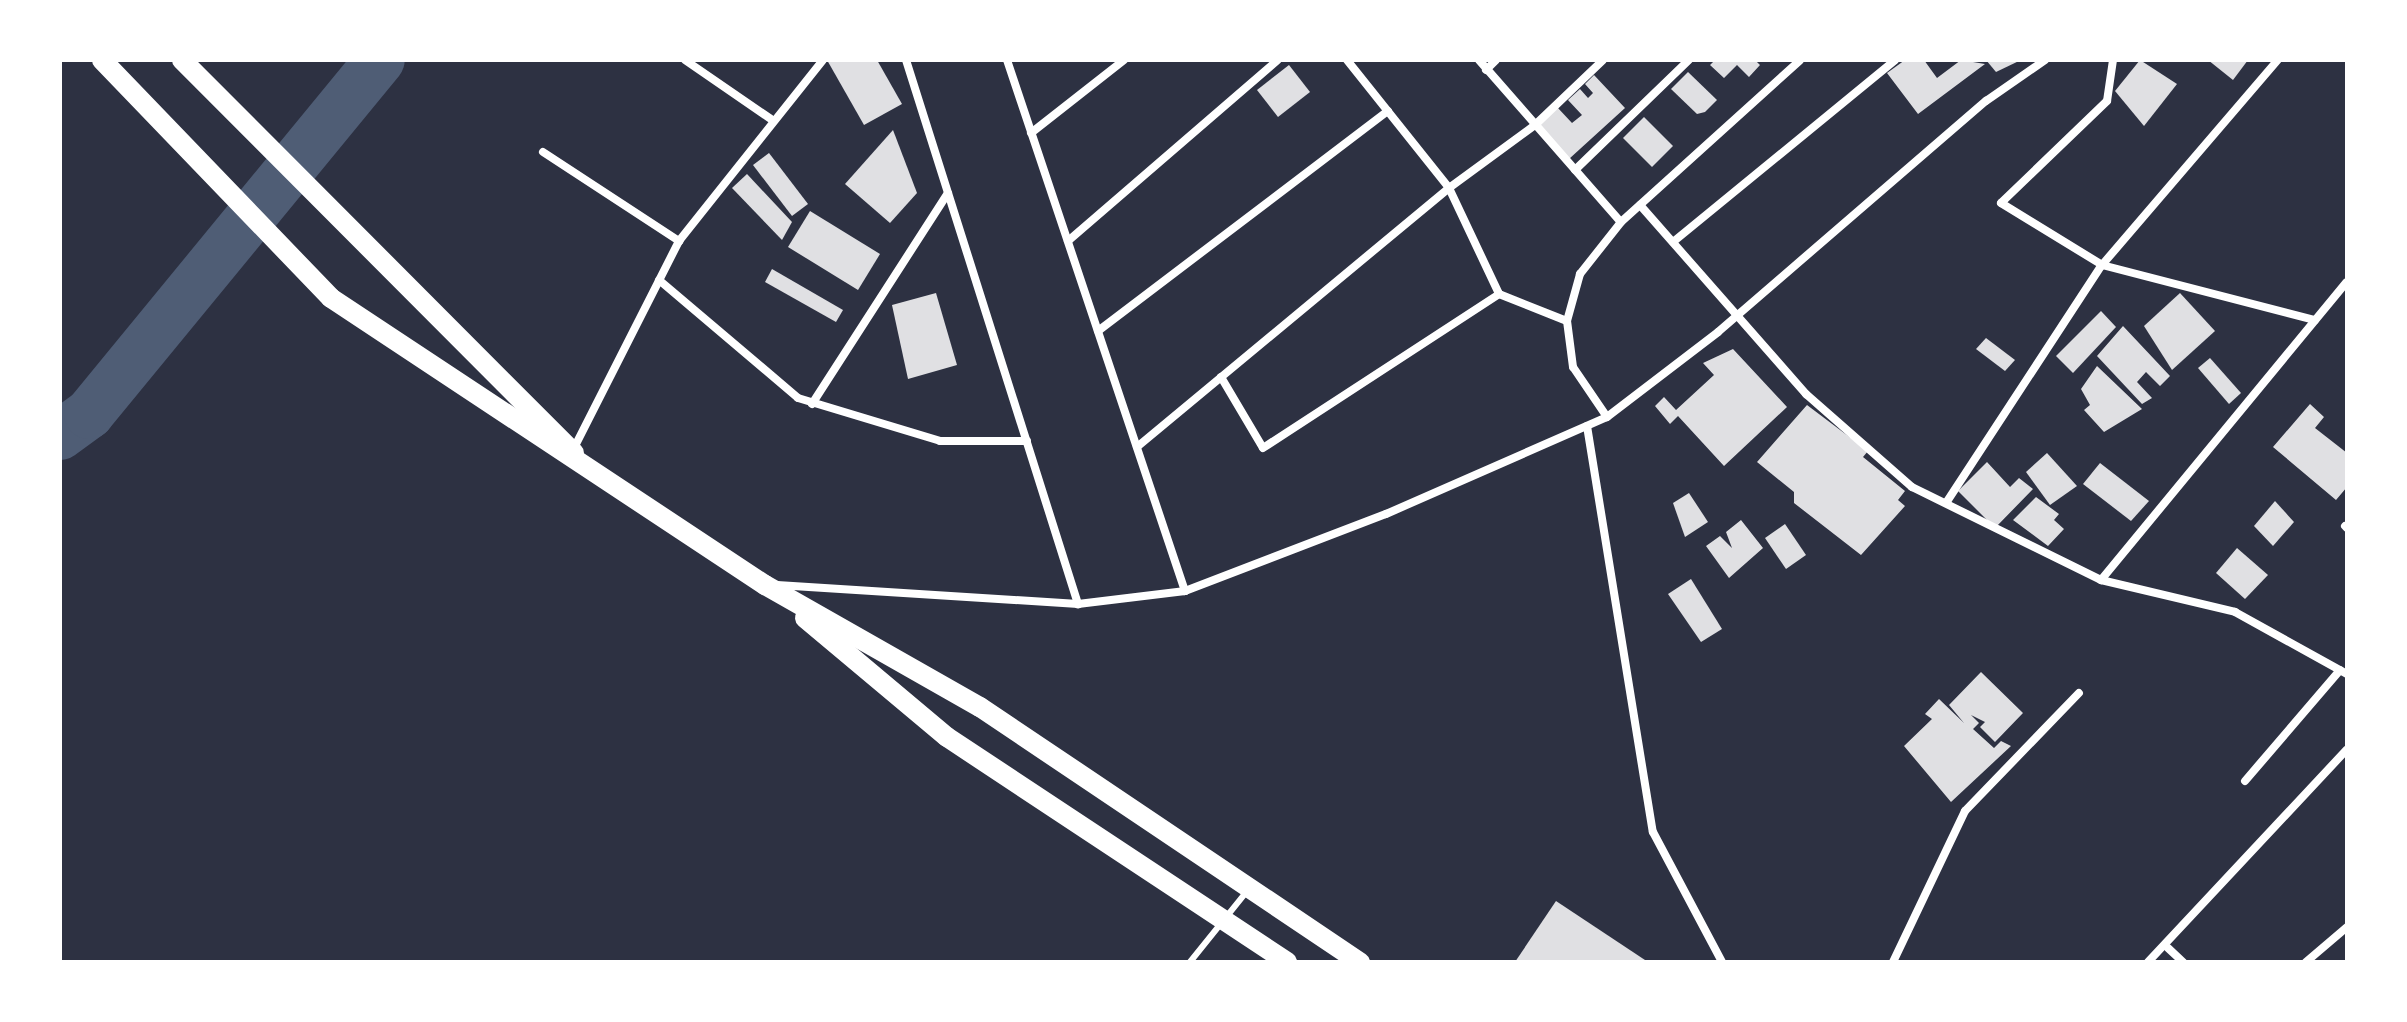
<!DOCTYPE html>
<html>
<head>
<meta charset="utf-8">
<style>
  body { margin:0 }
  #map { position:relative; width:2407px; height:1022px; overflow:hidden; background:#2d3142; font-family:"Asap Condensed",sans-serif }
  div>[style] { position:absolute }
  .river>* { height:50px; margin:-25px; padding:0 25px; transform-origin:25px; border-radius:25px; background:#4f5d75 }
  .building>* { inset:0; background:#e0e0e3 }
  .service>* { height:6px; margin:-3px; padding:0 3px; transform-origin:3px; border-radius:3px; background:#fff }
  .minor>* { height:8px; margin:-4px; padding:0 4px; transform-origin:4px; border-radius:4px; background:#fff }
  .primary>* { height:20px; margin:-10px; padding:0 10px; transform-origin:10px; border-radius:10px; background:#fff }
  span { translate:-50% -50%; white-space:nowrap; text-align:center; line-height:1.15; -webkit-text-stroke:7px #fff; paint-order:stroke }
  .frame { position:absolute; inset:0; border:62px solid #fff; pointer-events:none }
</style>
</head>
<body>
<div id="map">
  <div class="river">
    <div style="left:60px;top:435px;width:36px;rotate:-36deg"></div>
    <div style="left:89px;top:414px;width:458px;rotate:-50.6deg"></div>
  </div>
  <div class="building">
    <div style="clip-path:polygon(827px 60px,877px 60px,902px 104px,864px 125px)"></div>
    <div style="clip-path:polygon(1715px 60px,1755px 60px,1760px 65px,1749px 77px,1737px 65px,1724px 78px,1710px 65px)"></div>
    <div style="clip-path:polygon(1905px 60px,1924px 60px,1937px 78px,1961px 60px,1985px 64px,1918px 114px,1887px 73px)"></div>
    <div style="clip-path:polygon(1986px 60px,2021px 60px,1996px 72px)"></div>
    <div style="clip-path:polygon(2140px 60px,2177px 84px,2144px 126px,2115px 91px)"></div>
    <div style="clip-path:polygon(2208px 60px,2248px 60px,2233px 80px)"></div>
    <div style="clip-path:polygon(1289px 65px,1310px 92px,1278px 117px,1257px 90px)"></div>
    <div style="clip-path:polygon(1688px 72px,1717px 100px,1705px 112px,1697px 114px,1671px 89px)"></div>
    <div style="clip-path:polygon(1594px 75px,1625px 108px,1569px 159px,1537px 124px,1557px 107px,1572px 123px,1582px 115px,1568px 100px,1580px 89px,1588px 98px,1593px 93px,1585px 84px)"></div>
    <div style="clip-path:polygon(1644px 117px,1673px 146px,1652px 167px,1623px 138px)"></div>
    <div style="clip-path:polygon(893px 130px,917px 193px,890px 223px,845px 184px)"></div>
    <div style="clip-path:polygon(769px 153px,808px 204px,792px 216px,753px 165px)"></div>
    <div style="clip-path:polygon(747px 174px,792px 222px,782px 240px,732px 188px)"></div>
    <div style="clip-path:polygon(810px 211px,880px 254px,858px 290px,788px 247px)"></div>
    <div style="clip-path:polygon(772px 269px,843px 310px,836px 322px,765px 282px)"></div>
    <div style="clip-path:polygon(936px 293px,957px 365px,908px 379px,892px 305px)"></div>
    <div style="clip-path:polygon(2180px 293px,2215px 331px,2172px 370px,2144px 326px)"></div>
    <div style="clip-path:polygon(2101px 311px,2116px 327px,2073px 373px,2056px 356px)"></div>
    <div style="clip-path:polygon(2123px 326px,2170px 376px,2160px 386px,2146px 372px,2137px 382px,2152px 398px,2142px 404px,2097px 356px)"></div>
    <div style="clip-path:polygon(1986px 338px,2015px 360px,2005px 371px,1976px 349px)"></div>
    <div style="clip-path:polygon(1733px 349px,1787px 407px,1724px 466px,1678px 416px,1670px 424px,1655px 406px,1664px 397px,1676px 410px,1714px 375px,1703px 363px)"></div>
    <div style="clip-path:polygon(2210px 358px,2241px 393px,2229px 404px,2198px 368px)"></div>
    <div style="clip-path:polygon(2097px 366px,2142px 409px,2104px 432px,2084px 410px,2090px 405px,2081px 389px)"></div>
    <div style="clip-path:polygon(2310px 404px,2324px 417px,2315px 428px,2347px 453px,2347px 487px,2336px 500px,2273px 447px)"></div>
    <div style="clip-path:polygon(1807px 405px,1868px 451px,1863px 457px,1905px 491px,1898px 500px,1905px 506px,1861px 555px,1794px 503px,1794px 492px,1757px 462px)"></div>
    <div style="clip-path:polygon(2047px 453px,2077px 486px,2050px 505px,2026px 472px)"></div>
    <div style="clip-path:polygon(1987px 462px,2010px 487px,2019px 478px,2033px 489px,1995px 528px,1958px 491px)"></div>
    <div style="clip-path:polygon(2100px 463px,2149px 501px,2131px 521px,2083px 484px)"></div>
    <div style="clip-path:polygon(1689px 493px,1708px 522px,1685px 537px,1673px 503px)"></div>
    <div style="clip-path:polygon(2036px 497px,2059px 514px,2054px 520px,2064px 529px,2048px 546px,2013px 520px)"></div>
    <div style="clip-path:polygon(2275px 501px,2294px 522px,2273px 546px,2254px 526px)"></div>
    <div style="clip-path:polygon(1741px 520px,1763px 548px,1729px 578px,1706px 546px,1720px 536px,1732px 548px,1726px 532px)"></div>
    <div style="clip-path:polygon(1785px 524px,1806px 555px,1786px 569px,1765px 538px)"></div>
    <div style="clip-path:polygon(2237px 548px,2268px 575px,2245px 599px,2216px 573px)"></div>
    <div style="clip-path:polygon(1691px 579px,1722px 629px,1701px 642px,1668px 594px)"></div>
    <div style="clip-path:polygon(1981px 672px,2023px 713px,1995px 742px,1980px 727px,1985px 722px,1971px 715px,1979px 723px,1973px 729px,1994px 748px,2001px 741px,2011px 746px,1951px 802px,1904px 746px,1932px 719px,1925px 714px,1939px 699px,1964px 723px,1949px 705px)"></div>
    <div style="clip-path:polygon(1556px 901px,1648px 962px,1515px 962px)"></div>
  </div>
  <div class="service">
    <div style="left:1190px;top:962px;width:91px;rotate:-51.2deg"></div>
  </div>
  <div class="minor">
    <div style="left:685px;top:60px;width:104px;rotate:34.5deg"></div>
    <div style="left:906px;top:60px;width:571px;rotate:72.45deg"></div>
    <div style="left:1007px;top:60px;width:560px;rotate:71.47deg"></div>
    <div style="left:1347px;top:60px;width:164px;rotate:51.4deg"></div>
    <div style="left:1449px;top:188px;width:117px;rotate:64.7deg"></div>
    <div style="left:1499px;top:294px;width:73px;rotate:21.7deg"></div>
    <div style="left:1479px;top:60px;width:215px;rotate:48.8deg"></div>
    <div style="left:2113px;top:60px;width:41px;rotate:98.3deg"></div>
    <div style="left:2107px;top:101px;width:147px;rotate:136.1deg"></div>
    <div style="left:2001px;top:203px;width:119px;rotate:31.5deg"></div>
    <div style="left:2102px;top:265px;width:220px;rotate:14.5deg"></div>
    <div style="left:1486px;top:70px;width:14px;rotate:-45deg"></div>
    <div style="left:1031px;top:133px;width:118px;rotate:-38.1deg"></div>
    <div style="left:543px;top:152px;width:163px;rotate:33.2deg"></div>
    <div style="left:1575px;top:170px;width:158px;rotate:-44deg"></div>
    <div style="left:1640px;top:205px;width:252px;rotate:48.7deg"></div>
    <div style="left:1806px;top:394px;width:141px;rotate:41.3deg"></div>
    <div style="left:1912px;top:487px;width:211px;rotate:26.2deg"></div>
    <div style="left:2101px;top:580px;width:138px;rotate:13.4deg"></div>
    <div style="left:2235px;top:612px;width:128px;rotate:29deg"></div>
    <div style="left:1068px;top:241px;width:277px;rotate:-40.8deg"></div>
    <div style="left:1673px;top:242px;width:287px;rotate:-39.3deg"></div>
    <div style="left:659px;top:280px;width:182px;rotate:40.3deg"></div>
    <div style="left:798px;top:398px;width:148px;rotate:16.8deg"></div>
    <div style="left:940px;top:441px;width:87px"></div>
    <div style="left:1098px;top:331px;width:364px;rotate:-37.2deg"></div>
    <div style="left:1221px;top:377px;width:82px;rotate:59.4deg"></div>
    <div style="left:1263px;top:448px;width:282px;rotate:-33.1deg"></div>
    <div style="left:812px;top:404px;width:251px;rotate:-57.2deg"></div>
    <div style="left:1607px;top:417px;width:60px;rotate:-124.2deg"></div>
    <div style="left:1573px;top:367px;width:46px;rotate:-97.4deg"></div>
    <div style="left:1567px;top:321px;width:49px;rotate:-74.5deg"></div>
    <div style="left:1580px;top:274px;width:66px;rotate:-51.7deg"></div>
    <div style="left:1621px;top:222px;width:241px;rotate:-42.1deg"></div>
    <div style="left:1587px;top:426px;width:411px;rotate:80.8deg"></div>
    <div style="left:1653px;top:832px;width:147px;rotate:62deg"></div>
    <div style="left:1137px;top:447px;width:405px;rotate:-39.7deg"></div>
    <div style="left:1449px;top:188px;width:107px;rotate:-36.2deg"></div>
    <div style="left:1535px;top:125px;width:94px;rotate:-43.7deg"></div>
    <div style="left:572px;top:452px;width:237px;rotate:-63.1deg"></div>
    <div style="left:679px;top:241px;width:231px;rotate:-51.5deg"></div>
    <div style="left:1946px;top:503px;width:285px;rotate:-56.8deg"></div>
    <div style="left:2102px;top:265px;width:270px;rotate:-49.4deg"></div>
    <div style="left:2345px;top:526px;width:3px;rotate:45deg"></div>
    <div style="left:2101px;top:580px;width:386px;rotate:-50.5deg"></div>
    <div style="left:777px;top:585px;width:302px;rotate:3.6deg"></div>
    <div style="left:1078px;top:604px;width:108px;rotate:-6.9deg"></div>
    <div style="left:1185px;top:591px;width:215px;rotate:-21deg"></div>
    <div style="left:1386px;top:514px;width:241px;rotate:-23.7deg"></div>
    <div style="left:1607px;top:417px;width:140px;rotate:-37.4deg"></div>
    <div style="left:1718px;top:332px;width:354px;rotate:-40.8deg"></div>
    <div style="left:1986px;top:101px;width:72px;rotate:-34.8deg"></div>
    <div style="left:2245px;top:781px;width:146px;rotate:-49.4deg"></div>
    <div style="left:2168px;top:948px;width:21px;rotate:43deg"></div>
    <div style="left:1893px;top:962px;width:167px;rotate:-64.5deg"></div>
    <div style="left:1965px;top:811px;width:164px;rotate:-46deg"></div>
    <div style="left:2148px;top:962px;width:291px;rotate:-46.9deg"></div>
    <div style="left:2306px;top:962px;width:54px;rotate:-40.5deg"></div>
  </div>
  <div class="primary">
    <div style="left:102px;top:60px;width:330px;rotate:46.1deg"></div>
    <div style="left:331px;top:298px;width:520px;rotate:33.48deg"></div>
    <div style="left:765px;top:585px;width:247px;rotate:29.6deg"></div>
    <div style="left:980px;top:707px;width:458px;rotate:33.9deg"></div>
    <div style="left:182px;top:60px;width:555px;rotate:45.07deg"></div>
    <div style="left:805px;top:618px;width:185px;rotate:40deg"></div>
    <div style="left:947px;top:737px;width:408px;rotate:33.5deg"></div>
  </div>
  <div class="frame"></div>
</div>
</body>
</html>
